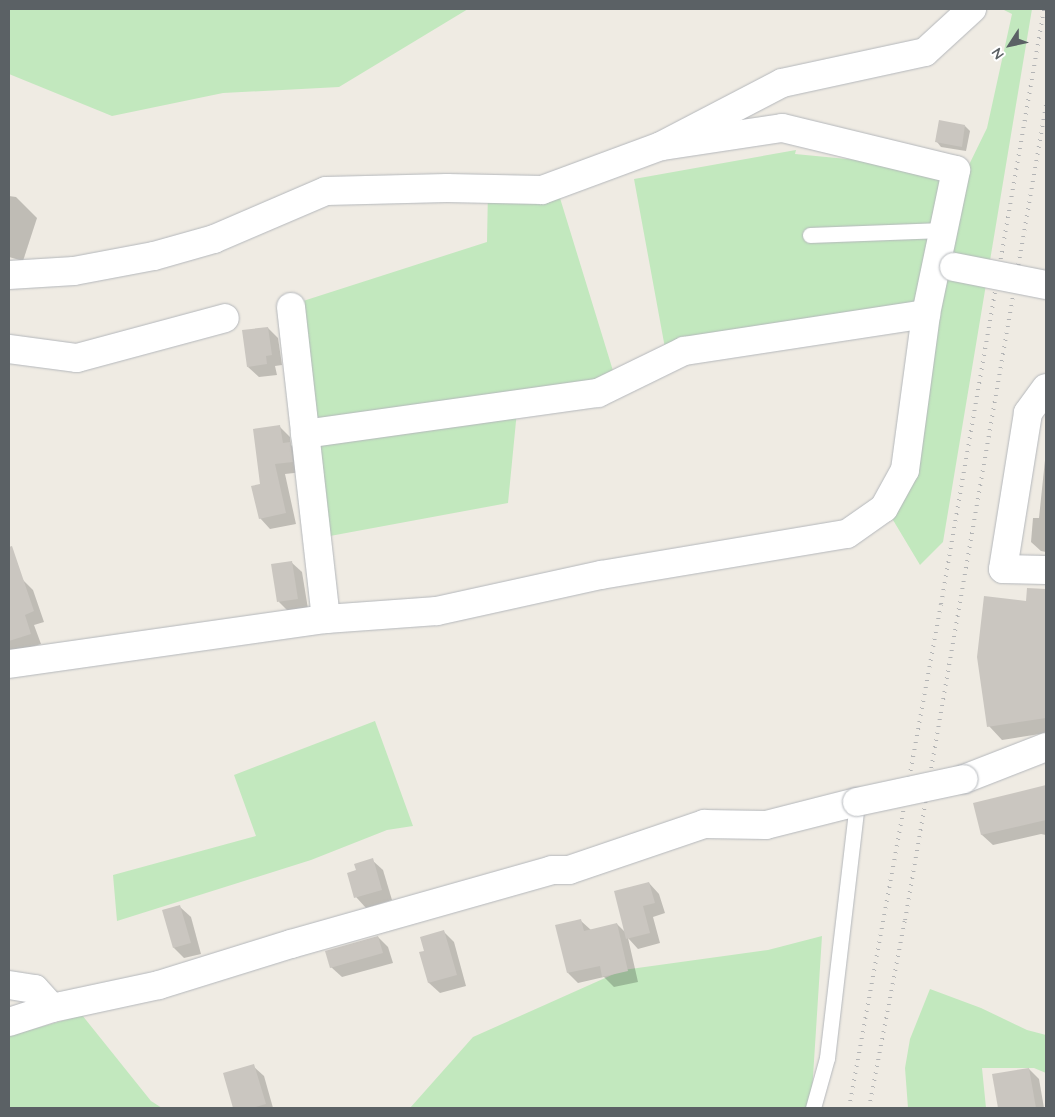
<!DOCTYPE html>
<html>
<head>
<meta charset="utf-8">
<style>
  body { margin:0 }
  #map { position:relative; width:1055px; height:1117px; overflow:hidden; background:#efebe3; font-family:Quicksand,sans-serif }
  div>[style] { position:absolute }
  .green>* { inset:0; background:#c2e8be }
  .shadow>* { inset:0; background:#0003 }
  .building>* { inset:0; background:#cac6c0 }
  .roads { filter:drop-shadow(0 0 1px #b4b7bb) drop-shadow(0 0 1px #b4b7bb) }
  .lane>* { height:15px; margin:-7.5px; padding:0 7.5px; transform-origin:7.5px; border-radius:7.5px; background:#fff }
  .street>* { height:28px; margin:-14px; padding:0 14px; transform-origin:14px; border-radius:14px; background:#fff }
  .rail>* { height:4px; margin-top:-2px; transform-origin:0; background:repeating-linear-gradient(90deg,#b3b4b5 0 1px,transparent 0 7px) }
  .bridges { filter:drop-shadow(0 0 1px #b4b7bb) drop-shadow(0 0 1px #b4b7bb) }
  .street-bridge>* { height:28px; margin:-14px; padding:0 14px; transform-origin:14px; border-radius:14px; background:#fff }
  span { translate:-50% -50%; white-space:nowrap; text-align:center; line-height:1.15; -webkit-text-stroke:4px #fff; paint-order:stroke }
  .frame { position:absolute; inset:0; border:10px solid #5b6165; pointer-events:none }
  .north { position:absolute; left:985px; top:20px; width:50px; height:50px; -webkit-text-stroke:4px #fff; paint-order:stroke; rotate:235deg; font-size:14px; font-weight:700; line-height:20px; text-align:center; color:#5b6165 }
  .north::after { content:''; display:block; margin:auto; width:18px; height:22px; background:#5b6165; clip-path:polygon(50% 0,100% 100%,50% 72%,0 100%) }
</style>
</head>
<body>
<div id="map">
  <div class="green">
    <div style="clip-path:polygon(9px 9px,468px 9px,339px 87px,223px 93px,112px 116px,9px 74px)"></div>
    <div style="clip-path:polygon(1002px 9px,1032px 9px,943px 542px,920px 565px,890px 515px,966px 171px,987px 128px,1012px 14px)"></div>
    <div style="clip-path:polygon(796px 150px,795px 154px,951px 169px,927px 310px,665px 348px,634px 179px)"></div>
    <div style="clip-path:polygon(556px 185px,614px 374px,517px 411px,508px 503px,330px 536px,300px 302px,487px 242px,488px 189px)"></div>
    <div style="clip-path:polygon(375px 721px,413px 826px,387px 830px,311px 860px,117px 921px,113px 875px,256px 836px,234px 775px)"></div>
    <div style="clip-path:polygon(822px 936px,811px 1108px,410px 1108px,473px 1037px,623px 970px,768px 950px)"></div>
    <div style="clip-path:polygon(930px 989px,981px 1008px,1027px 1030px,1046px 1035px,1046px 1073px,1034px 1068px,982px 1068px,986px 1108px,908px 1108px,905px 1068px,910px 1039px)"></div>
    <div style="clip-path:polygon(82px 1015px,151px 1101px,162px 1108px,9px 1108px,9px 1036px)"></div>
  </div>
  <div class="shadow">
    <div style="clip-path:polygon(965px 126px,970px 131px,966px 151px,941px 147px,937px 142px)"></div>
    <div style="clip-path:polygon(9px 196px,16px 197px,37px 218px,23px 261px,9px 257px)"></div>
    <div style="clip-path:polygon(268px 328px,278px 338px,282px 365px,275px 366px,277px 375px,259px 377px,248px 367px)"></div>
    <div style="clip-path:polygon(280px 427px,290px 437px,291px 445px,300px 454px,303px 472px,285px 474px,296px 524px,270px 529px,260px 518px,262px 485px)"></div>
    <div style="clip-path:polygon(1045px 460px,1046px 552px,1041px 551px,1031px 542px,1033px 518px,1039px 518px)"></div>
    <div style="clip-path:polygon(291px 562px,302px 572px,308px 609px,289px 612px,279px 602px)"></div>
    <div style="clip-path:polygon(23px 580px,33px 590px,44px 622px,34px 625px,41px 644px,9px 654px,9px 585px)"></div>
    <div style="clip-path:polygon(1028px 589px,1046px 590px,1046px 733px,1002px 740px,989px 726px,1028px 602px)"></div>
    <div style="clip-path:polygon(1046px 786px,1046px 835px,1041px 834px,993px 845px,982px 835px,975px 804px)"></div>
    <div style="clip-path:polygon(372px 860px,383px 870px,392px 900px,366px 908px,356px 897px,357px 871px)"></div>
    <div style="clip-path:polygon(649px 883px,659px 894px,665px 913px,653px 917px,660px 943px,638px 949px,628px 938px,638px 982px,614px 987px,604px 977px,578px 983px,568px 973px,581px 921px,591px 930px,617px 924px,627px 934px)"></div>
    <div style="clip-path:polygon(180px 907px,191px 917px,201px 954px,184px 958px,174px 948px)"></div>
    <div style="clip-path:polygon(443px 931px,454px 942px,466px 986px,440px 993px,429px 983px,426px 951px)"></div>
    <div style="clip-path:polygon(378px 937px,388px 947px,393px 963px,342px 977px,331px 967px)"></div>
    <div style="clip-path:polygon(253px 1066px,264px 1076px,273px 1108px,234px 1108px,224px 1074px)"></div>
    <div style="clip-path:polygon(1029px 1069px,1039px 1079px,1044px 1108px,999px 1108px,993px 1075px)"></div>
  </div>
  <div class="building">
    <div style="clip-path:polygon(939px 120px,965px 125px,962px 147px,935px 142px)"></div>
    <div style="clip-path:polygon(268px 327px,272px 355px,266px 356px,267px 364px,247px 367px,242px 330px)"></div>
    <div style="clip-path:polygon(280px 425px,283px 443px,290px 442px,293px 462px,275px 464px,286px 513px,259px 519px,251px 486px,260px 484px,253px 429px)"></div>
    <div style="clip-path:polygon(12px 546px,34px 611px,25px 615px,31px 634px,9px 641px,9px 547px)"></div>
    <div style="clip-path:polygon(292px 561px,298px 599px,277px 602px,271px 564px)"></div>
    <div style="clip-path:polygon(1027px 588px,1046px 589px,1046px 718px,987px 727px,977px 657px,984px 596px,1026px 601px)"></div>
    <div style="clip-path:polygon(1046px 785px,1046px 820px,981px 835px,973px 803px)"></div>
    <div style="clip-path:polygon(373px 858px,382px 890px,354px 898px,347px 873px,356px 870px,354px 864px)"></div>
    <div style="clip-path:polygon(649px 882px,655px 903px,643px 906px,650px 933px,626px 939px,614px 891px)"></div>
    <div style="clip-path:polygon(180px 905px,191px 943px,173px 948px,162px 910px)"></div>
    <div style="clip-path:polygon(581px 919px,584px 931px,617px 923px,628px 971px,602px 977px,600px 966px,567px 973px,555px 925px)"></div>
    <div style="clip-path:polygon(444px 930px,457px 975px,428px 983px,419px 952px,424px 951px,420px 937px)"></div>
    <div style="clip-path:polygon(378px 936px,383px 953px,330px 968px,325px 951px)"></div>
    <div style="clip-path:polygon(254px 1064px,266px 1104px,252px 1108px,233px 1108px,223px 1073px)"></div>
    <div style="clip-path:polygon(1029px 1068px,1036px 1108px,998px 1108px,992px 1074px)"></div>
  </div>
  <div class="roads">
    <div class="lane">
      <div style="left:810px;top:235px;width:132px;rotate:-2.2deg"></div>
      <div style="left:813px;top:1108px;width:52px;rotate:-74.4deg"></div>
      <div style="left:827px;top:1058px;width:258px;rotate:-83.3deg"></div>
    </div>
    <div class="street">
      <div style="left:9px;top:275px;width:65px;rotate:-3.5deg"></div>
      <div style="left:74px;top:271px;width:81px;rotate:-10.6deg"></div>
      <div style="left:154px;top:256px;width:62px;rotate:-15.8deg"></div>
      <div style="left:214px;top:239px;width:122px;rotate:-23.2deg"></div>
      <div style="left:326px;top:191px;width:121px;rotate:-1.4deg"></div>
      <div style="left:447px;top:188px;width:95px;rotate:1.2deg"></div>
      <div style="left:542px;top:190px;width:127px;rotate:-20.3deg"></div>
      <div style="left:661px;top:146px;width:136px;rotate:-27.5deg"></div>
      <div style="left:782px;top:83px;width:146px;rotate:-12.2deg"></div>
      <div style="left:925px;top:52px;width:64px;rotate:-42.5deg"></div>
      <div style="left:291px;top:307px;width:314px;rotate:83.6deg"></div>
      <div style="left:9px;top:349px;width:69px;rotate:7.5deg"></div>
      <div style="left:77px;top:358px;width:153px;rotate:-15.1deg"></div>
      <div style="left:1046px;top:388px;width:31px;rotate:126deg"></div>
      <div style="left:1028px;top:413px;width:158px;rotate:99.1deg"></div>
      <div style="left:1003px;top:569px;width:43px;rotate:1.3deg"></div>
      <div style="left:305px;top:434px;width:296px;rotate:-8deg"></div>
      <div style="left:598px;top:393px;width:96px;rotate:-26deg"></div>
      <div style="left:684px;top:351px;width:245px;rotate:-8.7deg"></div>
      <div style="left:9px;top:664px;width:320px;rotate:-8.1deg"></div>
      <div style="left:326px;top:619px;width:111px;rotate:-4.1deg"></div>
      <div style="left:437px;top:611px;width:168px;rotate:-12.4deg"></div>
      <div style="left:601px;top:575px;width:249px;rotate:-9.5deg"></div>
      <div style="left:847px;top:534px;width:45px;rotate:-35.1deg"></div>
      <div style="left:884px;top:508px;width:43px;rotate:-61.1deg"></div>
      <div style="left:905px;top:470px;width:157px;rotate:-82.3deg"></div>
      <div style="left:926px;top:314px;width:147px;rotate:-78.2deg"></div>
      <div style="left:956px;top:170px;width:179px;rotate:-166.4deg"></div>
      <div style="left:782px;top:128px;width:122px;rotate:171.5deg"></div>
      <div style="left:964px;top:779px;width:88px;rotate:-21.3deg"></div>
      <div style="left:9px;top:985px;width:26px;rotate:9deg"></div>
      <div style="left:35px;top:989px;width:25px;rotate:48deg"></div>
      <div style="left:9px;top:1022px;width:45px;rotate:-18deg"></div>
      <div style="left:52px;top:1008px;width:109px;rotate:-12.1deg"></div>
      <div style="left:159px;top:985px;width:138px;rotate:-17.3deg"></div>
      <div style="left:291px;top:944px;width:271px;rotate:-15.8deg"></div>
      <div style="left:552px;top:870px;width:17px"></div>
      <div style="left:569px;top:870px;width:143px;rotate:-18.8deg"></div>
      <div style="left:704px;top:824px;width:62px;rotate:0.9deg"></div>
      <div style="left:766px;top:825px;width:94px;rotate:-14.2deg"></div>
    </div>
  </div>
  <div class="rail">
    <div style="left:849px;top:1108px;width:512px;rotate:-79.66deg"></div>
    <div style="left:941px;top:604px;width:604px;rotate:-80.18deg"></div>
    <div style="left:869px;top:1108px;width:191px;rotate:-79.2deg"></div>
    <div style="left:905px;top:920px;width:827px;rotate:-80.18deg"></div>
  </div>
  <div class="bridges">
    <div class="street-bridge">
      <div style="left:954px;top:267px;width:94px;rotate:11.1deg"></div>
      <div style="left:857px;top:802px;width:109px;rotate:-12.1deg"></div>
    </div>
  </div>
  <div class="frame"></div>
  <div class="north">N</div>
</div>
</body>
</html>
